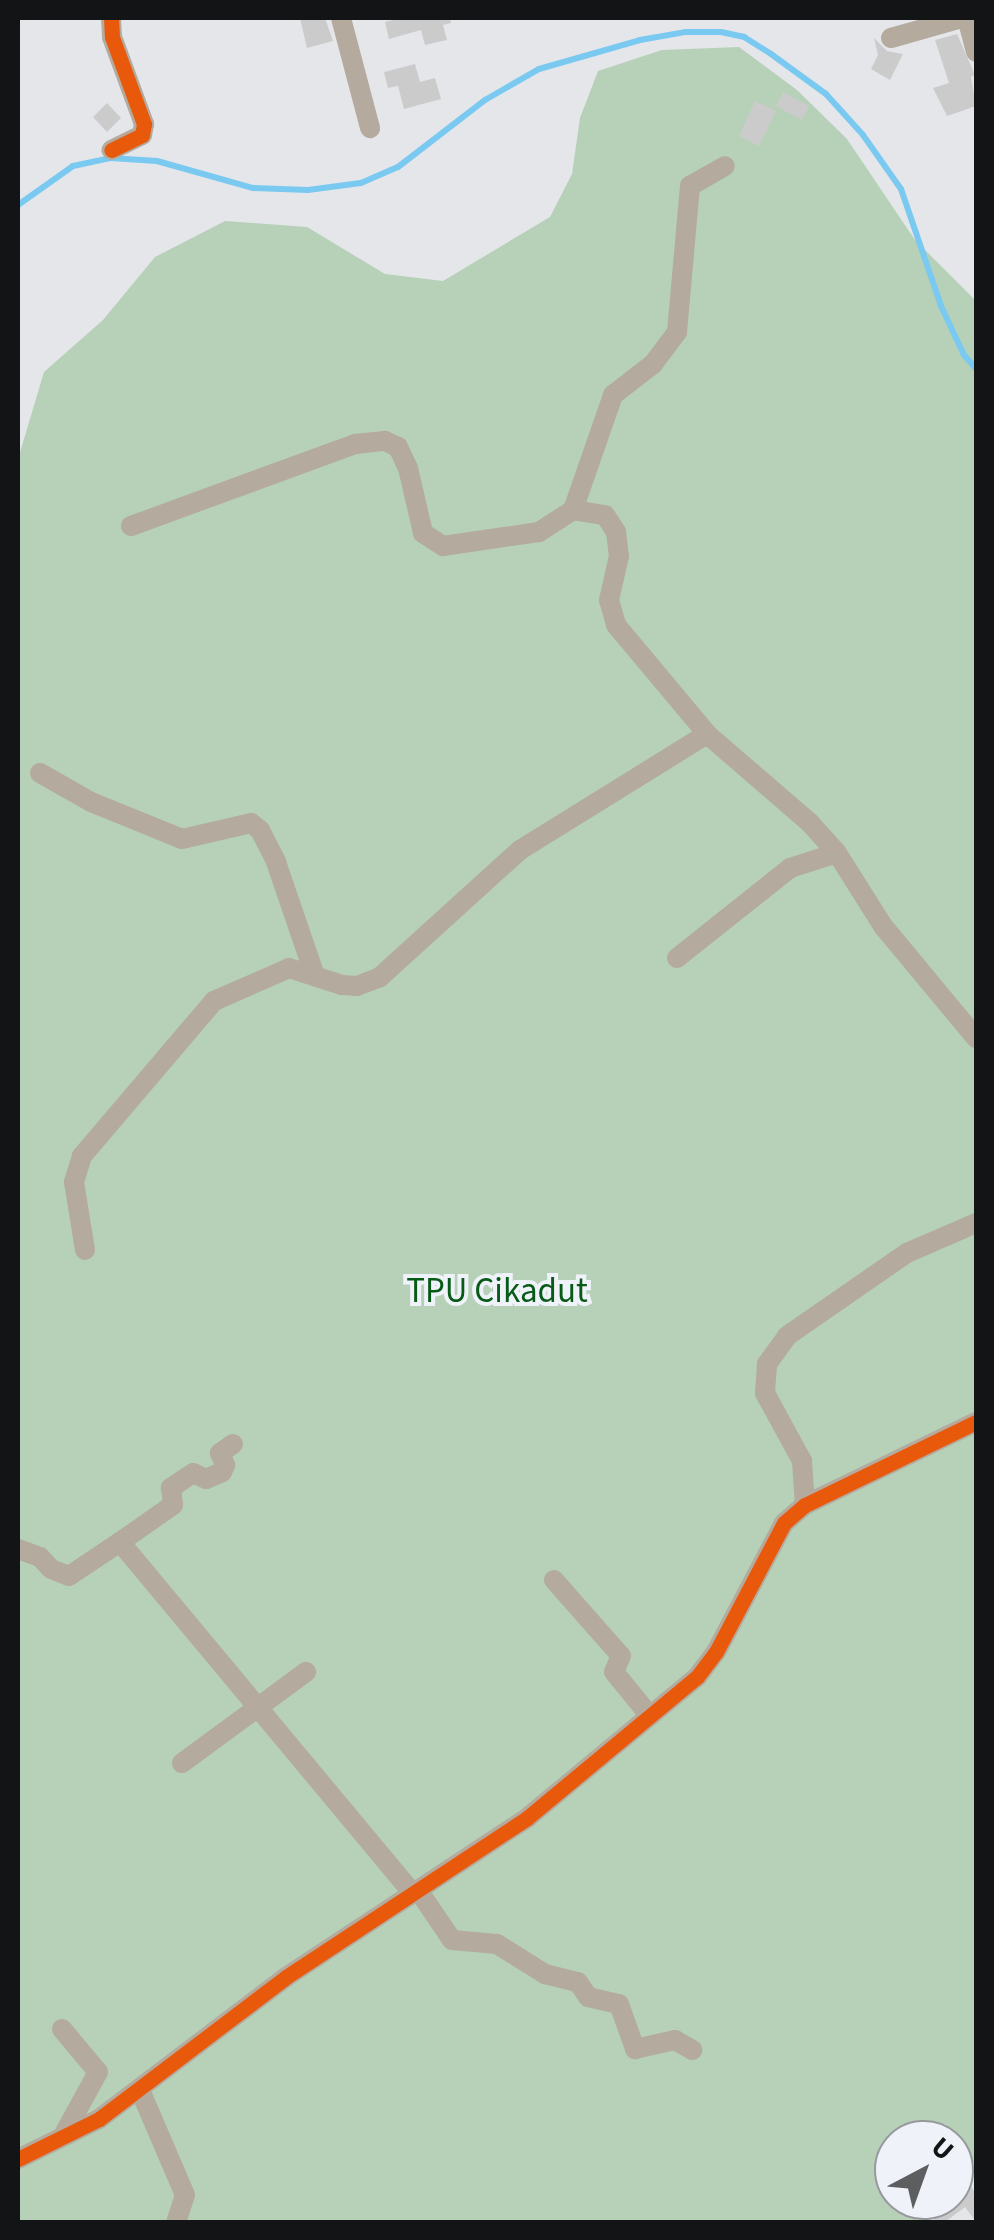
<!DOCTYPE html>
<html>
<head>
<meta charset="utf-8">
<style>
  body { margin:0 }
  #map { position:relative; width:994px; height:2240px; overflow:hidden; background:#e4e6ea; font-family:"Source Sans 3",sans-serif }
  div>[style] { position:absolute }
  .green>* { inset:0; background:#b6d1b8 }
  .stream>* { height:6px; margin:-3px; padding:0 3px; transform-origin:3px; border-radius:3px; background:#7ac9f1 }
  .building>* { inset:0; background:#cbcbcc }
  .minor>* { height:20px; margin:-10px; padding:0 10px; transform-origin:10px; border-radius:10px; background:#b4aa9e }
  .cycleway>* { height:15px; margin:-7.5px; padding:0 7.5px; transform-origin:7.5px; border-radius:7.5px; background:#e8590c }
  span { translate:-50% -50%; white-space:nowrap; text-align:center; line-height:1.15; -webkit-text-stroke:8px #eff2f9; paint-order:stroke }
  .park-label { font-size:35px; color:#075b16 }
  .frame { position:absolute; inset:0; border:20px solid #131416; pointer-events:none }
  .north { position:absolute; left:874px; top:2120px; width:100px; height:100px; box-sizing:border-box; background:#eff2f9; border:2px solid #97999e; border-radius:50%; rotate:41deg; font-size:28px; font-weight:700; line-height:40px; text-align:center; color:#131416 }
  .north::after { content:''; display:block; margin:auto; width:35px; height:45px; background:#5c5e60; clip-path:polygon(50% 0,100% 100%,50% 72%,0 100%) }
</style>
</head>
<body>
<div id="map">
  <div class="green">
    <div style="clip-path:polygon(739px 47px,797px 90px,847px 139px,915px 240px,976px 301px,976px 2167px,945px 2124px,923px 2140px,894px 2140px,894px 2200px,914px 2200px,931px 2222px,18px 2222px,18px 459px,44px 372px,103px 320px,155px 257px,225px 221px,307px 227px,385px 274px,443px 281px,550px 217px,572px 174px,580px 118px,598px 71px,662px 50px)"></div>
  </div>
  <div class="stream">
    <div style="left:18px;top:205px;width:67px;rotate:-35.3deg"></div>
    <div style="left:73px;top:166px;width:39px;rotate:-12deg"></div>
    <div style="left:111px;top:158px;width:46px;rotate:3.7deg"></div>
    <div style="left:157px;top:161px;width:100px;rotate:15.7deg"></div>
    <div style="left:253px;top:188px;width:55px;rotate:2.1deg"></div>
    <div style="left:308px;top:190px;width:53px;rotate:-7.5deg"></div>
    <div style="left:361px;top:183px;width:40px;rotate:-23.4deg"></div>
    <div style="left:398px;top:167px;width:110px;rotate:-37.6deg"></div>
    <div style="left:485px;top:100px;width:62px;rotate:-29.9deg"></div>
    <div style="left:539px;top:69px;width:105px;rotate:-16deg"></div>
    <div style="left:640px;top:40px;width:47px;rotate:-9.9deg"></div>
    <div style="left:686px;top:32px;width:35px"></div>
    <div style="left:721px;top:32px;width:24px;rotate:12deg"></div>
    <div style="left:744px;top:37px;width:32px;rotate:32deg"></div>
    <div style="left:771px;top:54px;width:68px;rotate:36deg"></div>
    <div style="left:826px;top:94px;width:55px;rotate:47.9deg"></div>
    <div style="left:863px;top:135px;width:66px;rotate:54.9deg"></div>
    <div style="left:901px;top:189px;width:124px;rotate:71.1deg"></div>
    <div style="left:941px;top:306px;width:54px;rotate:64.9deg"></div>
    <div style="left:964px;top:355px;width:18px;rotate:49deg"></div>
  </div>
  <div class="building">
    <div style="clip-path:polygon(300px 18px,325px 18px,333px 41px,307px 48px)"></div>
    <div style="clip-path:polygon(401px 18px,450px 18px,451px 23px,443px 25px,447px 40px,425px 45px,421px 30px,389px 39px,385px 22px)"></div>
    <div style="clip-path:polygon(957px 34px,975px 75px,971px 77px,976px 106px,947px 116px,933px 88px,949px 83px,935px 40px)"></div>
    <div style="clip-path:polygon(874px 38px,887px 51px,903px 54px,890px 80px,871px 69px,878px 55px)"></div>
    <div style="clip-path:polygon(415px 64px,420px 82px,435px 78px,441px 99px,404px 109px,398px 86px,388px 88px,384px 72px)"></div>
    <div style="clip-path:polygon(783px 92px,809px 106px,802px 120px,776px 106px)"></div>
    <div style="clip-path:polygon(755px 101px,776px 111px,759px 146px,739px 136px)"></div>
    <div style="clip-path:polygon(107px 103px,121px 118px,107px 132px,93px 117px)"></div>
    <div style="clip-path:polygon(954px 2161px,976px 2194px,976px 2222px,965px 2207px,945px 2222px,936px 2222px,920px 2200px,954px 2200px)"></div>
  </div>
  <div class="minor">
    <div style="left:111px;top:18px;width:19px;rotate:87deg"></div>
    <div style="left:112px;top:37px;width:93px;rotate:69.8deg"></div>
    <div style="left:144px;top:124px;width:11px;rotate:100deg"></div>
    <div style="left:142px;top:135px;width:34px;rotate:154deg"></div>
    <div style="left:341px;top:18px;width:114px;rotate:75.2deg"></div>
    <div style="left:967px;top:18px;width:35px;rotate:75deg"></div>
    <div style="left:891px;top:38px;width:74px;rotate:-15.7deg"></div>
    <div style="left:573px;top:510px;width:122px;rotate:-70.8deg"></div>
    <div style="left:613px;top:395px;width:51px;rotate:-37.8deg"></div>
    <div style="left:653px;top:364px;width:40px;rotate:-53deg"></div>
    <div style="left:677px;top:332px;width:147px;rotate:-84.9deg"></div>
    <div style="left:690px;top:186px;width:40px;rotate:-29.7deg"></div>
    <div style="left:131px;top:526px;width:239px;rotate:-20.1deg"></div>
    <div style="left:355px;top:444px;width:30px;rotate:-6deg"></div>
    <div style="left:385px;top:441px;width:14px;rotate:25deg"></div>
    <div style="left:398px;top:447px;width:23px;rotate:65deg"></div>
    <div style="left:408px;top:468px;width:67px;rotate:77deg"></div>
    <div style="left:423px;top:533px;width:24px;rotate:33deg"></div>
    <div style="left:443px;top:546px;width:97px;rotate:-8.3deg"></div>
    <div style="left:539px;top:532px;width:40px;rotate:-32.9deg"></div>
    <div style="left:573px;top:510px;width:32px;rotate:9deg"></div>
    <div style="left:605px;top:515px;width:20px;rotate:57deg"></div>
    <div style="left:616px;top:532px;width:24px;rotate:83deg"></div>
    <div style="left:619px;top:556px;width:45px;rotate:102.8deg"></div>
    <div style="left:609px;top:600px;width:26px;rotate:74deg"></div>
    <div style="left:616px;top:625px;width:142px;rotate:50.1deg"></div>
    <div style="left:707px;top:734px;width:136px;rotate:40.8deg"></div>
    <div style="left:810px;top:823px;width:40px;rotate:48deg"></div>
    <div style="left:837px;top:853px;width:86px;rotate:57.8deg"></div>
    <div style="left:883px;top:926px;width:146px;rotate:50.3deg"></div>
    <div style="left:40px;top:773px;width:59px;rotate:29.6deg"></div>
    <div style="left:91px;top:802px;width:98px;rotate:22.1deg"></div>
    <div style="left:182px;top:839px;width:71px;rotate:-13.1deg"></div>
    <div style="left:251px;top:823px;width:11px;rotate:38deg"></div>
    <div style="left:260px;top:830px;width:36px;rotate:63deg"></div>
    <div style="left:276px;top:862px;width:117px;rotate:71.1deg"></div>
    <div style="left:677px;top:958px;width:144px;rotate:-38.5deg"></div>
    <div style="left:790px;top:868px;width:49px;rotate:-17.7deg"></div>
    <div style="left:85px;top:1250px;width:69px;rotate:-99.2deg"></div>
    <div style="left:74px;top:1182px;width:27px;rotate:-73deg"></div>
    <div style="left:82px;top:1156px;width:204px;rotate:-49.6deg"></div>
    <div style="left:214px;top:1001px;width:82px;rotate:-23.7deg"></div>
    <div style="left:289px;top:968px;width:56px;rotate:17.8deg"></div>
    <div style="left:342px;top:985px;width:15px;rotate:4deg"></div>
    <div style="left:357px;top:986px;width:25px;rotate:-21deg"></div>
    <div style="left:380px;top:977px;width:189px;rotate:-42.2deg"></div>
    <div style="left:520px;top:850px;width:220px;rotate:-31.8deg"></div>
    <div style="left:233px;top:1444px;width:16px;rotate:145deg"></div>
    <div style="left:220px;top:1453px;width:13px;rotate:67deg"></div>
    <div style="left:225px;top:1465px;width:8px;rotate:113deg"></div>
    <div style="left:222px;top:1472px;width:17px;rotate:156deg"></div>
    <div style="left:206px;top:1479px;width:14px;rotate:-155deg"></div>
    <div style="left:193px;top:1473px;width:27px;rotate:146deg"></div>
    <div style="left:171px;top:1488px;width:17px;rotate:83deg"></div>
    <div style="left:173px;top:1505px;width:65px;rotate:145.1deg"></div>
    <div style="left:120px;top:1542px;width:458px;rotate:50.2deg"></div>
    <div style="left:805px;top:1505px;width:44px;rotate:-93.9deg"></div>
    <div style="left:802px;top:1461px;width:77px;rotate:-118.6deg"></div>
    <div style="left:765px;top:1393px;width:29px;rotate:-86deg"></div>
    <div style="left:767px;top:1364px;width:34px;rotate:-54deg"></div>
    <div style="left:787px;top:1336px;width:146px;rotate:-34.7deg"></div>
    <div style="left:907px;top:1253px;width:75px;rotate:-23.5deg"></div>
    <div style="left:18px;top:1549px;width:23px;rotate:20deg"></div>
    <div style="left:40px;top:1557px;width:16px;rotate:47deg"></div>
    <div style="left:51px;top:1569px;width:19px;rotate:21deg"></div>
    <div style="left:69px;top:1576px;width:61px;rotate:-33.7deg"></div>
    <div style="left:554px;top:1580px;width:101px;rotate:48.6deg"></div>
    <div style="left:621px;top:1656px;width:17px;rotate:114deg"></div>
    <div style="left:614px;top:1672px;width:57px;rotate:50.7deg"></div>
    <div style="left:182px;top:1763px;width:154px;rotate:-36.3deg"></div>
    <div style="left:418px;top:1890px;width:60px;rotate:55.8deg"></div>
    <div style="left:452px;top:1940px;width:45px;rotate:5.1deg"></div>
    <div style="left:497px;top:1944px;width:57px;rotate:32deg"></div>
    <div style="left:545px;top:1974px;width:34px;rotate:14deg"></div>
    <div style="left:578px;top:1982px;width:18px;rotate:56deg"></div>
    <div style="left:588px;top:1997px;width:32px;rotate:13deg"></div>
    <div style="left:619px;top:2004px;width:48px;rotate:70.4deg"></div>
    <div style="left:635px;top:2049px;width:41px;rotate:-12.7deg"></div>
    <div style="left:675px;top:2040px;width:20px;rotate:30deg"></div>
    <div style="left:62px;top:2029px;width:56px;rotate:50.1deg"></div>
    <div style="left:98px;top:2072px;width:68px;rotate:118.8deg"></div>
    <div style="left:140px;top:2090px;width:114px;rotate:66.8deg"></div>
    <div style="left:185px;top:2195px;width:28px;rotate:108deg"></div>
    <div style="left:18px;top:2159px;width:90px;rotate:-26.3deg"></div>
    <div style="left:99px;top:2119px;width:235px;rotate:-37.2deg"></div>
    <div style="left:286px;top:1977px;width:289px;rotate:-33.4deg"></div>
    <div style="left:527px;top:1818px;width:221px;rotate:-39.7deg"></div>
    <div style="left:697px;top:1677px;width:31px;rotate:-53deg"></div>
    <div style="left:716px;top:1652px;width:146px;rotate:-62.2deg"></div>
    <div style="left:784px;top:1523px;width:28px;rotate:-41deg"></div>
    <div style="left:805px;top:1505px;width:190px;rotate:-25.9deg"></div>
  </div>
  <div class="cycleway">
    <div style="left:111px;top:18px;width:19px;rotate:87deg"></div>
    <div style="left:112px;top:37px;width:93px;rotate:69.8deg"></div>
    <div style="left:144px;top:124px;width:11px;rotate:100deg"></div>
    <div style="left:142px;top:135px;width:34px;rotate:154deg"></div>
    <div style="left:18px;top:2159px;width:90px;rotate:-26.3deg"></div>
    <div style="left:99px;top:2119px;width:235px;rotate:-37.2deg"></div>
    <div style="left:286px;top:1977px;width:289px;rotate:-33.4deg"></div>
    <div style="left:527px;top:1818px;width:221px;rotate:-39.7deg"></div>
    <div style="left:697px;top:1677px;width:31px;rotate:-53deg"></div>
    <div style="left:716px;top:1652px;width:146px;rotate:-62.2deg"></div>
    <div style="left:784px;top:1523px;width:28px;rotate:-41deg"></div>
    <div style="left:805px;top:1505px;width:190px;rotate:-25.9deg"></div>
  </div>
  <div class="park-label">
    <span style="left:497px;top:1291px">TPU Cikadut</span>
  </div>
  <div class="frame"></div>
  <div class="north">U</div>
</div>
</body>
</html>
